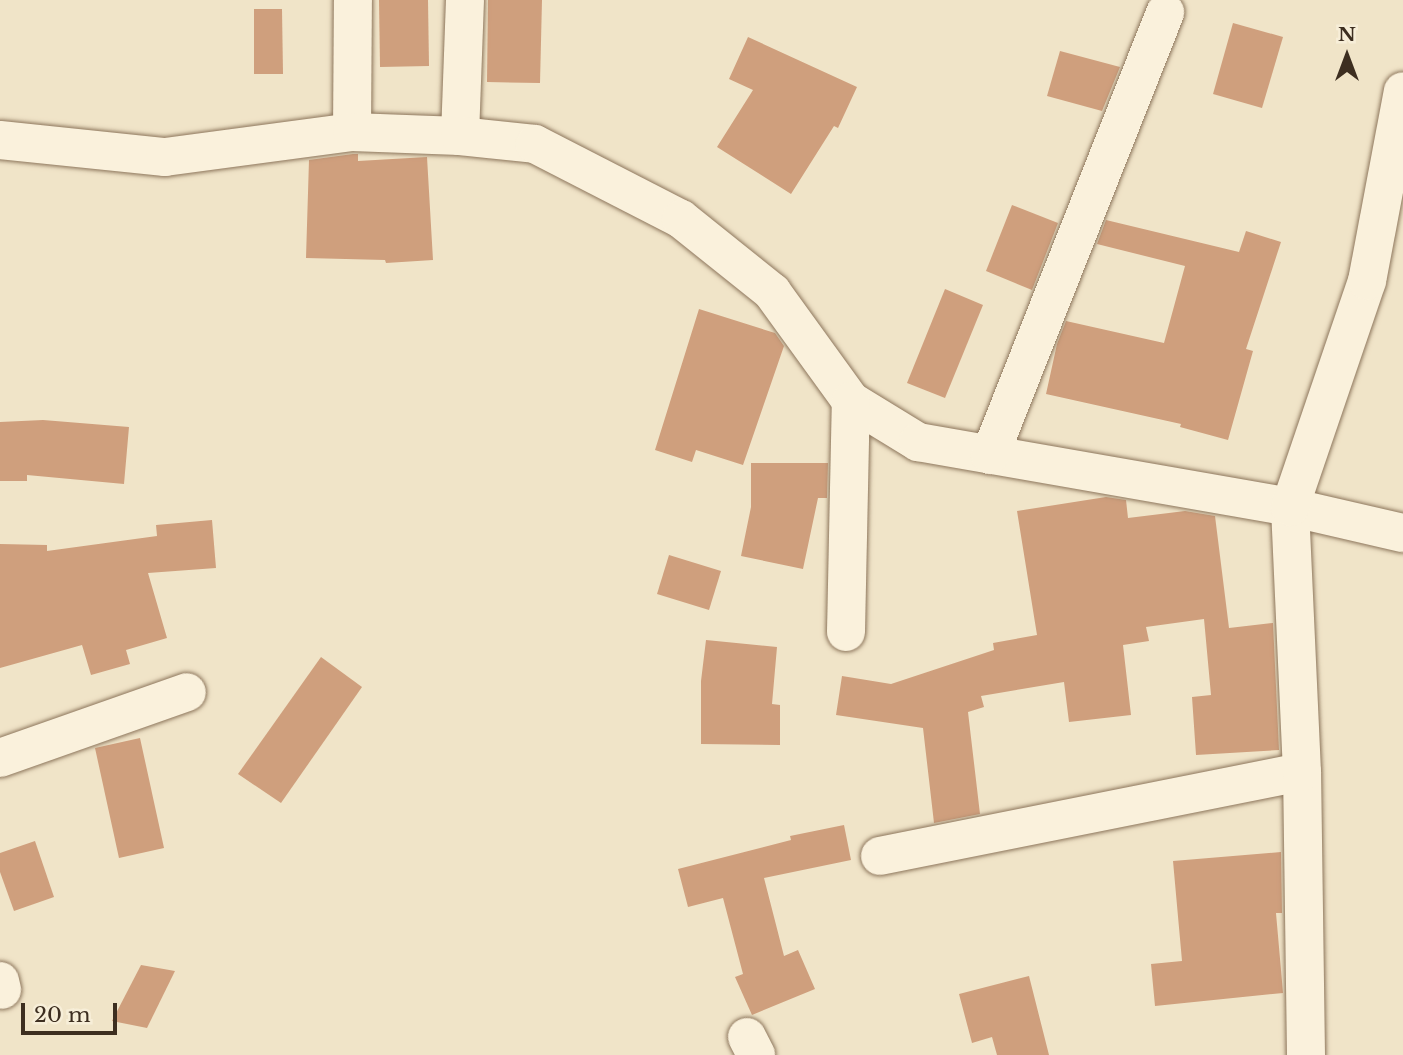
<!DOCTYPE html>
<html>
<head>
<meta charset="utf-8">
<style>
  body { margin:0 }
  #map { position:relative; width:1403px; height:1055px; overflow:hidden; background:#f0e4c8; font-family:"Libre Baskerville",serif }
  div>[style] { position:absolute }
  .building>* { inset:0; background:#cf9f7d }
  .roads { filter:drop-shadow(0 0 2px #8d765c) drop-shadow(0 0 2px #8d765c) }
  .minor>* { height:38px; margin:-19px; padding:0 19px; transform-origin:19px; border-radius:19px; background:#faf1dc }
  span { translate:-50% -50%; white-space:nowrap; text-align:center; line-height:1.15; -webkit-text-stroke:5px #f7eed8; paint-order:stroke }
  .north { position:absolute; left:1312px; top:21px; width:70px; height:70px; -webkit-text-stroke:5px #f7eed8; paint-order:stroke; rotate:0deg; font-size:19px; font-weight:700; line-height:28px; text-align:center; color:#3d2e20 }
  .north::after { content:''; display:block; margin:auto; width:24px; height:32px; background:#3d2e20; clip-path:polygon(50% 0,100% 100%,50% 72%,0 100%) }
  .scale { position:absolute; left:21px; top:1003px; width:96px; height:32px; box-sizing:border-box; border:4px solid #3d2e20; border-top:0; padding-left:9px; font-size:21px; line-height:24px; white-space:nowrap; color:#3d2e20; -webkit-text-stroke:5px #f7eed8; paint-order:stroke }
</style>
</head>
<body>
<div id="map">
  <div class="building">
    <div style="clip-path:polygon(379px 0,428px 0,429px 66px,380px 67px)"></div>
    <div style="clip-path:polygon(488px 0,542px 0,540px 83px,487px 82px)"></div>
    <div style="clip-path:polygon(254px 9px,282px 9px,283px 74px,254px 74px)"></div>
    <div style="clip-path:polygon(1233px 23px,1283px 37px,1262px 108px,1213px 94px)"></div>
    <div style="clip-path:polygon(748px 37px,857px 87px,838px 128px,834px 126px,791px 194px,717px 147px,753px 90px,729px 79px)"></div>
    <div style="clip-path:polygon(1060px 51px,1120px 67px,1102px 111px,1047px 96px)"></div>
    <div style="clip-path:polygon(353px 154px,358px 154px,358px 161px,427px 157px,433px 260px,386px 263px,385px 260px,306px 258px,309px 160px)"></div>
    <div style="clip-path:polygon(1012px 205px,1058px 223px,1032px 290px,986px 271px)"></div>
    <div style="clip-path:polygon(1106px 220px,1239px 252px,1246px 231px,1281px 242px,1246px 349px,1253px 351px,1228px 440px,1180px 427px,1181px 424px,1046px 394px,1057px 344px,1066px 321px,1164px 343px,1185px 266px,1097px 244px)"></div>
    <div style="clip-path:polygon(945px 289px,983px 305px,945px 398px,907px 383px)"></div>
    <div style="clip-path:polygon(699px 309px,775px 333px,784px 346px,743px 465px,696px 450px,692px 462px,655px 450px)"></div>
    <div style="clip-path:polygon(43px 420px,129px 427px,124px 484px,27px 475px,27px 481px,0 481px,0 422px)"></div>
    <div style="clip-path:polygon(751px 463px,828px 463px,827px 498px,818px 498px,803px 569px,741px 556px,751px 507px)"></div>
    <div style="clip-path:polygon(1106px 497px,1126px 500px,1128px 518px,1185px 511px,1215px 516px,1229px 628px,1273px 623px,1279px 750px,1196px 755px,1192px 697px,1211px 695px,1204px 619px,1146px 627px,1149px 641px,1123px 645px,1131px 715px,1069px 722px,1064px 682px,981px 696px,984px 707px,968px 712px,980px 814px,934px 823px,923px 728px,836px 715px,842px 676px,891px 684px,994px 650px,993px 643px,1037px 635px,1017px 511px)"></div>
    <div style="clip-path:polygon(212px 520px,216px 568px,148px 573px,167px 638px,126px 650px,130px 664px,91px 675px,82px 645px,0 668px,0 544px,47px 545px,47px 551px,157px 536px,156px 525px)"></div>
    <div style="clip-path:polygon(669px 555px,721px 571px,709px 610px,657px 594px)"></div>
    <div style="clip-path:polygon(706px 640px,777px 647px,772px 704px,780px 705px,780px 745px,701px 744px,701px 681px)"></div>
    <div style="clip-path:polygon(321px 657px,362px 687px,281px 803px,238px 774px)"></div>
    <div style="clip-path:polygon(140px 738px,164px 848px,119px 858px,95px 748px)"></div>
    <div style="clip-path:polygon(844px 825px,851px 860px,764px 878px,784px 956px,798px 950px,815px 989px,752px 1015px,735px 977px,743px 974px,723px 898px,688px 907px,678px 869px,791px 840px,790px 836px)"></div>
    <div style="clip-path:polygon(35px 841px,54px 897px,14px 911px,0 872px,0 853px)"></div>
    <div style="clip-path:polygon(1281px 852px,1282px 913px,1276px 913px,1283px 993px,1155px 1006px,1151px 964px,1182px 961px,1173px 861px)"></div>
    <div style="clip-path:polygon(141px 965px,175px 971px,147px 1028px,112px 1021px)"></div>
    <div style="clip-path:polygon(1029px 976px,1049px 1055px,997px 1055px,992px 1037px,972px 1043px,959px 994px)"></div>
  </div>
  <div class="roads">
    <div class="minor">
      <div style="left:352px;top:132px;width:132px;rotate:-89.6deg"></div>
      <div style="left:460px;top:136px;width:136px;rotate:-87.9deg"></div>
      <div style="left:0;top:140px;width:166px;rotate:5.9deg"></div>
      <div style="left:165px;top:157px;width:189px;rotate:-7.6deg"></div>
      <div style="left:352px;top:132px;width:108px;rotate:2.1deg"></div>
      <div style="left:460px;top:136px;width:75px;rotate:6.1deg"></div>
      <div style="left:535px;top:144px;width:164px;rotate:27.2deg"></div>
      <div style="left:681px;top:219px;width:117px;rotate:38.7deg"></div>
      <div style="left:772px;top:292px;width:135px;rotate:54.1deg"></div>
      <div style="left:851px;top:401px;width:79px;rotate:31.5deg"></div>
      <div style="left:918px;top:442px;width:378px;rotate:9.9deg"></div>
      <div style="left:1290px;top:507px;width:116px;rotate:13deg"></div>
      <div style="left:990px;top:455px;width:476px;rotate:-68.4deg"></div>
      <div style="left:846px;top:632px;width:231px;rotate:-88.8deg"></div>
      <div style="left:0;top:758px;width:198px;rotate:-19.4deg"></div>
      <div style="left:880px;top:856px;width:430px;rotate:-11.3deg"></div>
      <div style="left:0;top:981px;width:9px;rotate:77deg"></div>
      <div style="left:747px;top:1037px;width:20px;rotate:63deg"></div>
      <div style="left:1306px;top:1055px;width:283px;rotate:-90.8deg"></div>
      <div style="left:1302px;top:772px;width:265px;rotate:-92.6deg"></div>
      <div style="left:1290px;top:507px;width:239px;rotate:-71.2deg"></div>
      <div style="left:1367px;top:281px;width:193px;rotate:-79.3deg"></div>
    </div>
  </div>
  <div class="north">N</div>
  <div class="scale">20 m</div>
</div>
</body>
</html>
